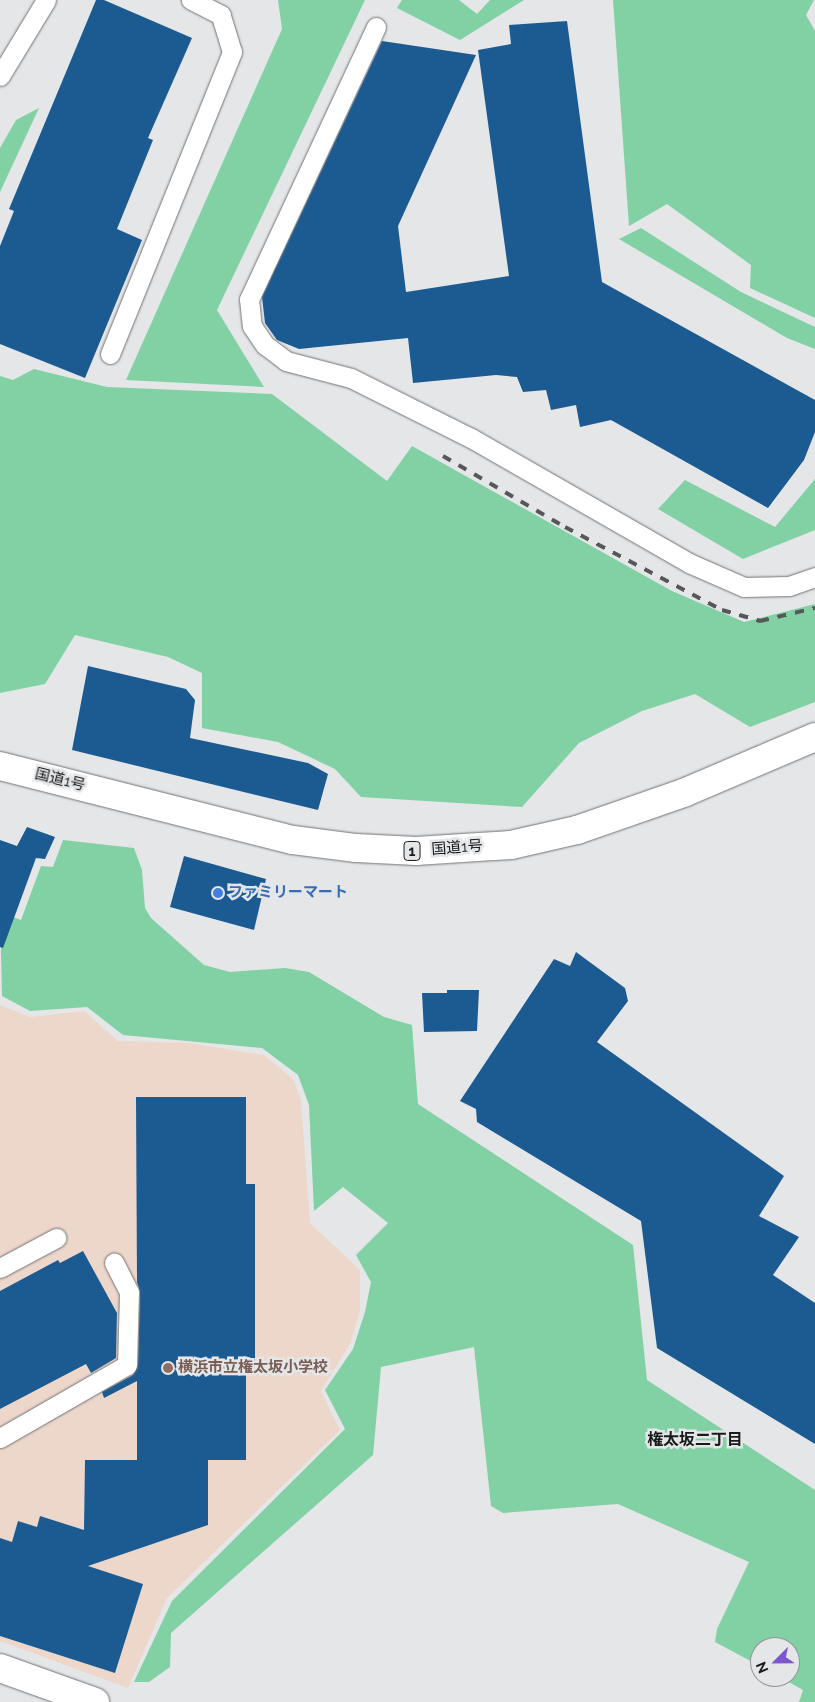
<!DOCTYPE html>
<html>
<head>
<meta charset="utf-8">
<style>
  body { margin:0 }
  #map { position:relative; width:815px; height:1702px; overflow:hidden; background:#e4e6e8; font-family:Raleway,"Noto Sans JP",sans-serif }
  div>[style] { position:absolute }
  .education>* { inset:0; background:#edd7cb }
  .green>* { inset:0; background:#82d1a4 }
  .building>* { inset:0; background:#1c5b92 }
  .roads { filter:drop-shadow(0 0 1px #717274) drop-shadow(0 0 1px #717274) }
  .lane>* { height:19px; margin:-9.5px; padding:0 9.5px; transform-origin:9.5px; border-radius:9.5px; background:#fff }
  .street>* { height:28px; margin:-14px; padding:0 14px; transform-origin:14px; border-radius:14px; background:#fff }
  .highway>* { height:28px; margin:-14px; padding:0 14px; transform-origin:14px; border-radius:14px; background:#fff }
  .rail>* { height:4px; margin-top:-2px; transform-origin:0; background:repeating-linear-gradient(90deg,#565758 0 9px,transparent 0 18px) }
  .dots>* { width:14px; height:14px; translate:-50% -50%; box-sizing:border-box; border:2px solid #e4e6e8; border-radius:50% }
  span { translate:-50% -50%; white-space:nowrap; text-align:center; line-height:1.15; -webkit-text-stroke:5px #e4e6e8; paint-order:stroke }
  .shield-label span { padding:1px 4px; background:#e4e6e8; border:1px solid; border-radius:4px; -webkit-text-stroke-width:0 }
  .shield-label { font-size:14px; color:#191a1a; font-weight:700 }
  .street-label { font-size:15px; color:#191a1a }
  .shop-label { font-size:15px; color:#366cbe; font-weight:700 }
  .left { translate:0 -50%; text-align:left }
  .education-label { font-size:15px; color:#785e54; font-weight:700 }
  .neighbourhood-label { font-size:16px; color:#191a1a; font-weight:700 }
  .north { position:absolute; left:750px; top:1637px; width:50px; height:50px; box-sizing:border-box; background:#e4e6e8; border:1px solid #939496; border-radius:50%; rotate:247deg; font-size:14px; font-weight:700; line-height:20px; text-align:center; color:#191a1a }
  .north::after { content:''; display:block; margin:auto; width:18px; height:22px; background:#7d55cf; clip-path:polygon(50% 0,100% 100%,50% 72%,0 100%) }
</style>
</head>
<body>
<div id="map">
  <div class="education">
    <div style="clip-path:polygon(0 1005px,30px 1017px,84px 1011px,118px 1041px,189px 1043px,264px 1055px,293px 1079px,301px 1100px,310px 1223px,360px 1270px,360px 1311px,350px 1344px,321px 1391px,340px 1430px,167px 1598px,128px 1688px,0 1641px)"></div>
  </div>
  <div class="green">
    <div style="clip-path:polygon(278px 0,365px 0,217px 310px,264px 387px,126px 380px,282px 29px)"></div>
    <div style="clip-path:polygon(402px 0,459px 0,477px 14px,490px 0,524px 0,460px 40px,397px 8px)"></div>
    <div style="clip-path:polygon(613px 0,814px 0,806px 15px,815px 31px,815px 318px,750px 288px,751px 265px,667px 204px,629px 226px)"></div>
    <div style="clip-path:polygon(39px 108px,0 192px,0 148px,16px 120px)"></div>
    <div style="clip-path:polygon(641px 228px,741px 292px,815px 327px,815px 349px,787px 338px,619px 239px)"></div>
    <div style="clip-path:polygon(34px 369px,107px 387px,272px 394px,387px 481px,412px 446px,672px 591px,744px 622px,815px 604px,815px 702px,750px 727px,695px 694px,642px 711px,579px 743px,522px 807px,361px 797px,335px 769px,278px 742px,202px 728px,202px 673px,168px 657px,75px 635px,45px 684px,0 693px,0 376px,13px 380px)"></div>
    <div style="clip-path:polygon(815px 479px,815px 530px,743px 559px,658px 509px,685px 480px,775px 527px)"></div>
    <div style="clip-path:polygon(63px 840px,134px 848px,142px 870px,145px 908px,151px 918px,204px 965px,230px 972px,285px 968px,309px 972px,384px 1017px,412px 1025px,418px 1104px,633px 1245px,647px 1380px,815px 1490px,815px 1702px,799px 1702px,803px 1690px,780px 1677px,790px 1677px,790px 1647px,760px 1647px,760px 1666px,715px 1642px,717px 1629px,749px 1562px,618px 1504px,503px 1513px,491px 1506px,474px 1347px,381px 1367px,373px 1455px,171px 1633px,170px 1667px,149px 1682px,134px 1682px,172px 1601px,345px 1429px,325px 1390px,353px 1349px,365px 1312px,371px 1282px,356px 1255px,388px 1223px,343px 1187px,314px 1211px,309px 1105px,298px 1075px,262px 1048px,123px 1035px,87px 1007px,30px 1011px,2px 996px,0 912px,21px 920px,41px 866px,53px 867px)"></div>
  </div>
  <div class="building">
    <div style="clip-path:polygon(96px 0,104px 0,192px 38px,148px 138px,153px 140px,117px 229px,142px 240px,85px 378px,0 344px,0 246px,14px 211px,9px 209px)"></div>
    <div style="clip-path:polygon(567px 21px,602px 282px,815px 400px,815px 432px,804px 460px,768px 508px,611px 420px,580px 427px,576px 405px,551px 410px,546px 390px,523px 392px,517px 377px,496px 375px,413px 383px,408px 338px,299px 349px,277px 340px,265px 323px,262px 297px,382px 41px,476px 55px,398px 226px,406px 292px,509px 276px,478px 50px,511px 44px,509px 25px)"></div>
    <div style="clip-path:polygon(88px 666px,186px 689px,195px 700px,190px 738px,308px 763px,328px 774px,318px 810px,72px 750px)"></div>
    <div style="clip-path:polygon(27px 827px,55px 837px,45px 859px,36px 858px,3px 948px,0 947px,0 840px,17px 846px)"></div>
    <div style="clip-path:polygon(184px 856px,266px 879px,254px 930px,170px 907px)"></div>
    <div style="clip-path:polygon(576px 952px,625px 988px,628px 1001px,597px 1042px,784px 1176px,759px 1216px,799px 1237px,773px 1275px,815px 1303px,815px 1444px,657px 1348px,641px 1221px,477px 1122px,476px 1109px,460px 1101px,554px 959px,570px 966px)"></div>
    <div style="clip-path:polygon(447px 990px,479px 990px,477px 1031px,424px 1032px,422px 993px,447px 993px)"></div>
    <div style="clip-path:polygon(136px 1097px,246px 1097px,246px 1184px,255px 1184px,255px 1374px,246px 1374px,246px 1460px,208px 1460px,208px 1525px,88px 1566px,143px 1584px,115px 1673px,0 1636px,0 1538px,12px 1542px,18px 1521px,37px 1527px,40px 1516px,84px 1530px,85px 1460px,137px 1460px,137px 1381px,104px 1398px,102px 1392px,133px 1375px,138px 1365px,140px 1292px,137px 1282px)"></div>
    <div style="clip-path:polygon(83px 1251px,117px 1313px,116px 1358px,91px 1373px,86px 1364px,0 1409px,0 1291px,58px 1260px,60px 1263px)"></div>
  </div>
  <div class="roads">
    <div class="lane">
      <div style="left:376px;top:27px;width:300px;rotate:115deg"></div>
      <div style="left:249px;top:299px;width:27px;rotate:84deg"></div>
      <div style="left:252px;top:326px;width:23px;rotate:56deg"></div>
      <div style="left:265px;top:345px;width:26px;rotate:37deg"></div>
      <div style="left:286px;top:361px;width:67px;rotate:14.7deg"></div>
      <div style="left:351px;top:378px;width:134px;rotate:26.6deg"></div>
      <div style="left:471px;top:438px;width:251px;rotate:29.8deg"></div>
      <div style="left:689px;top:563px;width:60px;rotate:23.6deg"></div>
      <div style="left:744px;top:587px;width:45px;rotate:-1.3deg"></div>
      <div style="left:789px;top:586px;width:28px;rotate:-19deg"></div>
      <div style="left:0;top:76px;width:89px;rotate:-58.8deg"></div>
      <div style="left:110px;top:354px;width:326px;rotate:-68deg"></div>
      <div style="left:232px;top:52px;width:39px;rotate:-107deg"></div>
      <div style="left:221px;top:15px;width:34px;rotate:-153deg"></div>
      <div style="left:0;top:1268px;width:64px;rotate:-28.2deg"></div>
      <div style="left:0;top:1438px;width:146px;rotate:-29.9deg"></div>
      <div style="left:127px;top:1365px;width:73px;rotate:-88.4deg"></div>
      <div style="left:129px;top:1292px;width:33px;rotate:-117deg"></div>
    </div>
    <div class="street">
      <div style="left:0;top:1668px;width:101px;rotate:19.7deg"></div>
    </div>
    <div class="highway">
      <div style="left:0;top:766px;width:302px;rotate:14.2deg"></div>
      <div style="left:293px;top:840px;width:64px;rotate:7.2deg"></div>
      <div style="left:356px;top:848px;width:60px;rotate:2.9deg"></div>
      <div style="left:416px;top:851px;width:95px;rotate:-3.6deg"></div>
      <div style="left:511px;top:845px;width:68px;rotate:-12.8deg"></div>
      <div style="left:577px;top:830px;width:115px;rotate:-19.2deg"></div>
      <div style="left:686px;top:792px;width:140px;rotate:-23.1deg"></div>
    </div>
  </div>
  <div class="rail">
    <div style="left:443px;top:456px;width:141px;rotate:30.2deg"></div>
    <div style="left:565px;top:527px;width:178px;rotate:27.9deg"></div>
    <div style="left:722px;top:610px;width:40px;rotate:16deg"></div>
    <div style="left:760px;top:621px;width:57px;rotate:-13.3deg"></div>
  </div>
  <div class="dots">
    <div style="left:218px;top:893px;background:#3f7fe0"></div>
    <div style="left:168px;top:1368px;background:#8d6e63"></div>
  </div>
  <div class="shield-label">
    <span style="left:412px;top:851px">1</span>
  </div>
  <div class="street-label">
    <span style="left:60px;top:780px;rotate:14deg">国道1号</span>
    <span style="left:457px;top:848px;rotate:-4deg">国道1号</span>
  </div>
  <div class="shop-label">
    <span class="left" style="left:228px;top:893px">ファミリーマート</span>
  </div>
  <div class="education-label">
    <span class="left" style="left:178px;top:1368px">横浜市立権太坂小学校</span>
  </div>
  <div class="neighbourhood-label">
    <span style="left:695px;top:1440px">権太坂二丁目</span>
  </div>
  <div class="north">N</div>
</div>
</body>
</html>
